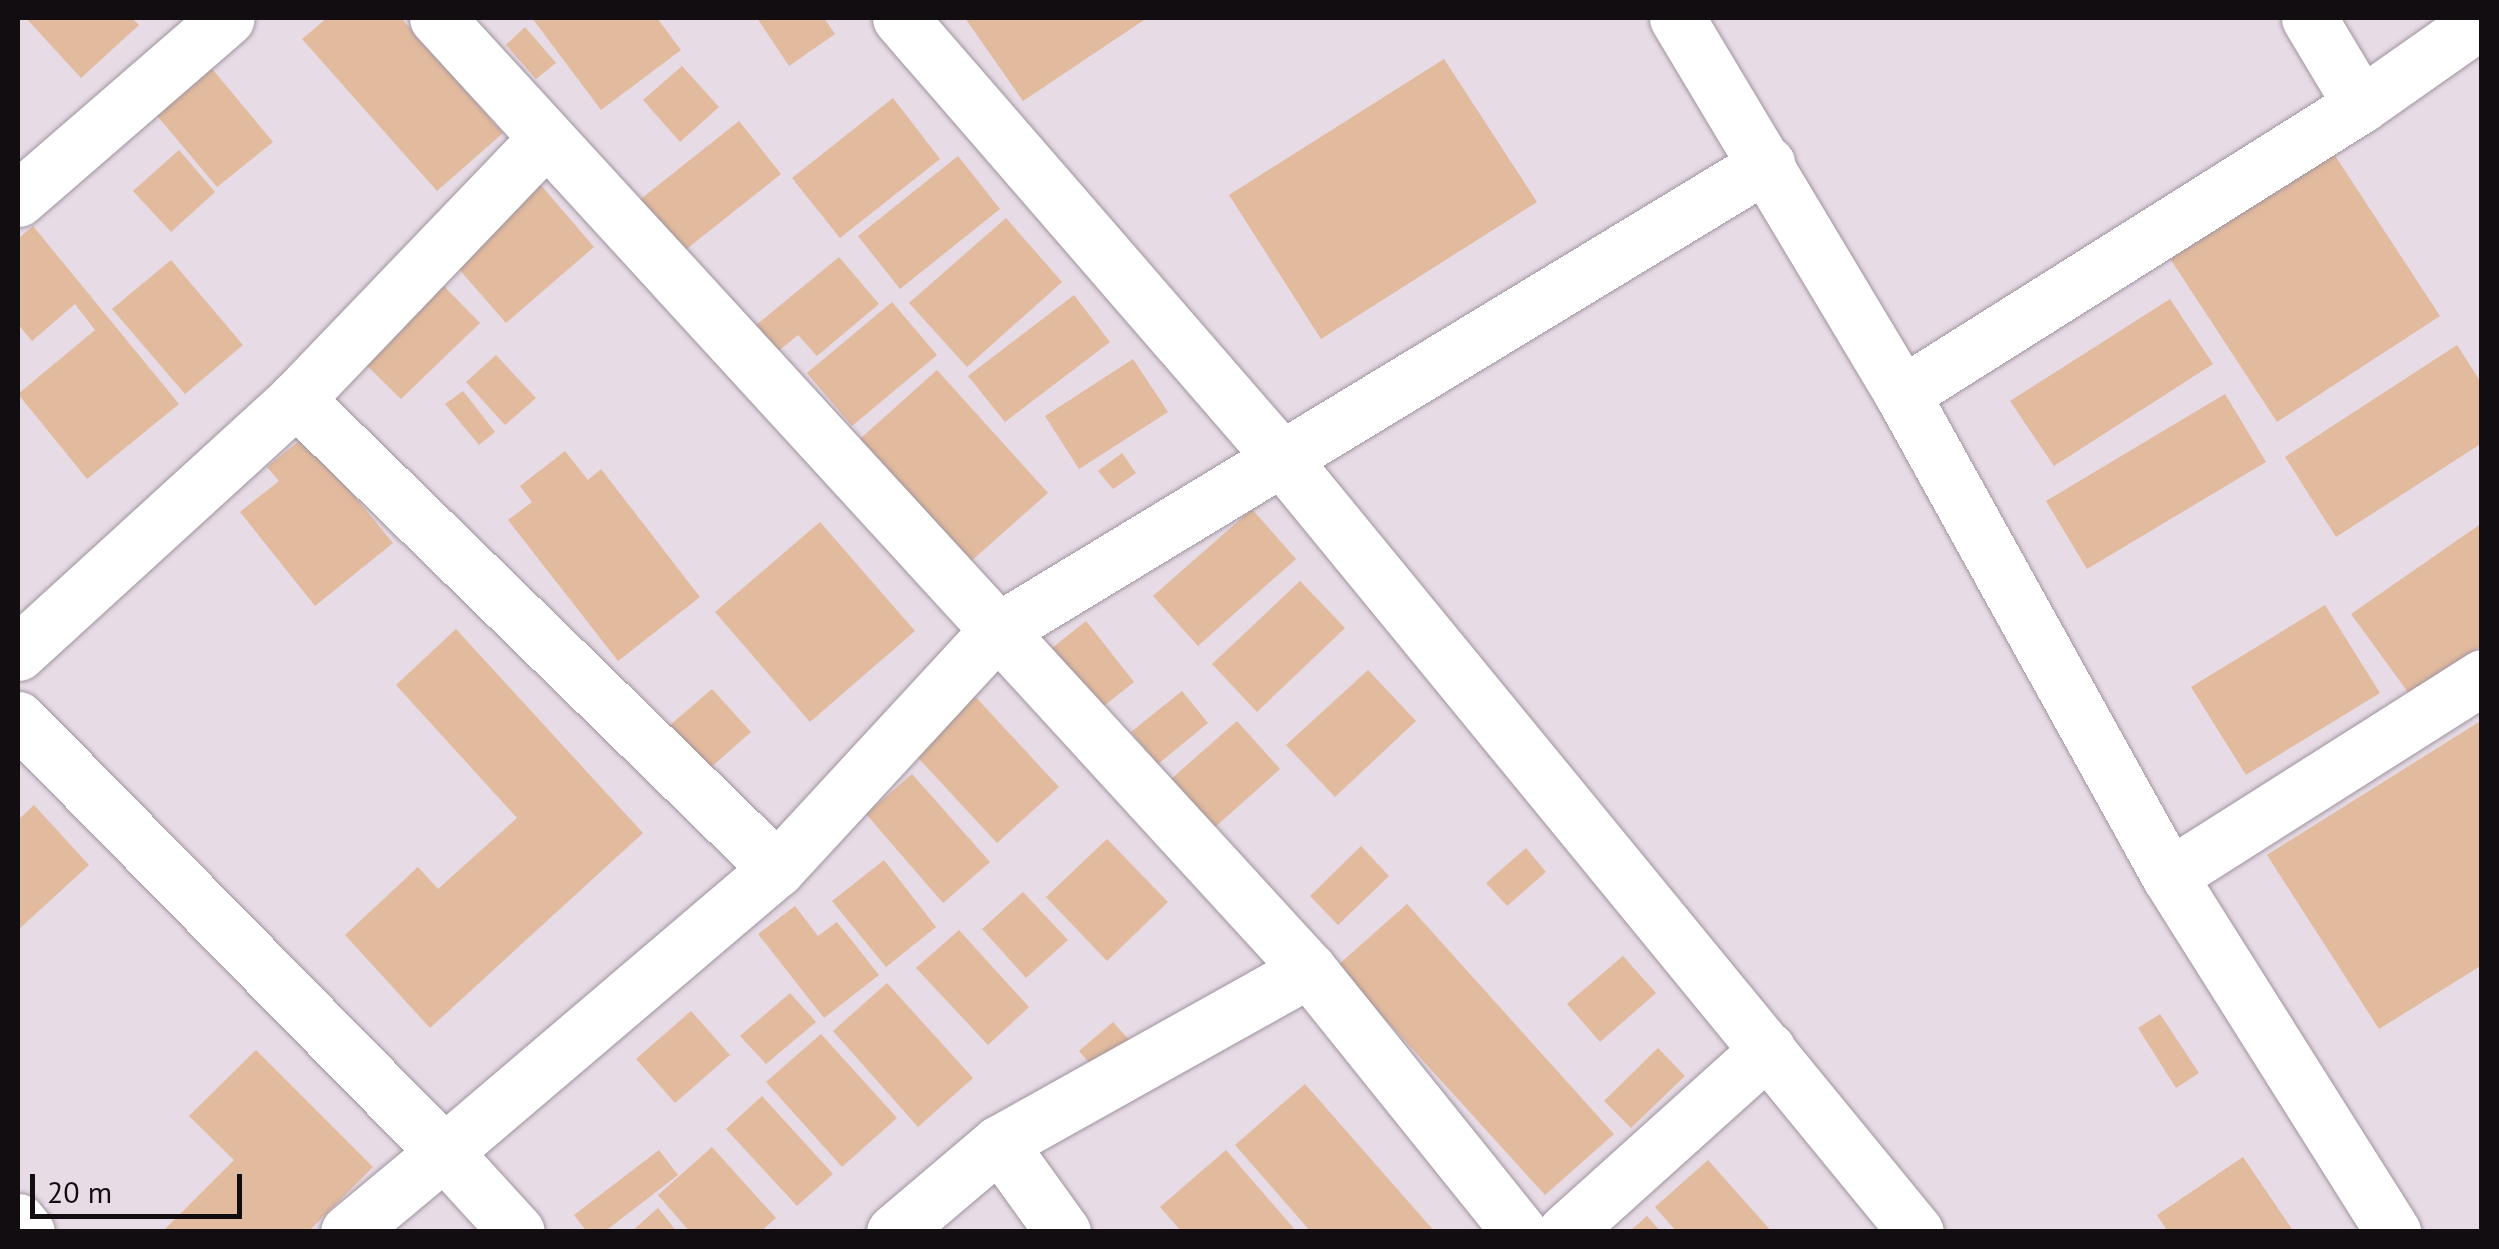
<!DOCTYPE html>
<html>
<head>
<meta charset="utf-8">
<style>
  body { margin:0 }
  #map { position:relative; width:2499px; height:1249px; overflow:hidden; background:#e7dbe6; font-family:"PT Sans",sans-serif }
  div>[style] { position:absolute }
  .building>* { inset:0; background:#e2ba9e }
  .roads { filter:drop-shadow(0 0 2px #9e939e) drop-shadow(0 0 2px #9e939e) }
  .minor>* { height:55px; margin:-27.5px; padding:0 27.5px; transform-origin:27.5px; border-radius:27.5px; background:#fff }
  span { translate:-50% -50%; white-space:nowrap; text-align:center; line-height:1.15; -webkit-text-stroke:10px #e7dbe6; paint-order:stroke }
  .frame { position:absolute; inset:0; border:20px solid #110d11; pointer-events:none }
  .scale { position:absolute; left:30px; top:1174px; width:212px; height:45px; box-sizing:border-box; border:5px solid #110d11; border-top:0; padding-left:12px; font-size:30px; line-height:35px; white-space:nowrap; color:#110d11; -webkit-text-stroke:8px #e7dbe6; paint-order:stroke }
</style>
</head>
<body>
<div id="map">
  <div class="building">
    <div style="clip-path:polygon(26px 18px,132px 18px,139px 25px,81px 78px)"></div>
    <div style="clip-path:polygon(327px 18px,401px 18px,503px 133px,437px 191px,302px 39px)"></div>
    <div style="clip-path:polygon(532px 18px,657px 18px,681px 50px,601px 110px)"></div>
    <div style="clip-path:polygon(757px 18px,824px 18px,835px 34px,789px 66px)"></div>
    <div style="clip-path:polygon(965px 18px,1147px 18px,1023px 101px)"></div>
    <div style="clip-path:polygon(525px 27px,556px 63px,536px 79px,506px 45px)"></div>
    <div style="clip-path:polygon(204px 59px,273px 142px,217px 187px,148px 105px)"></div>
    <div style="clip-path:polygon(1444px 59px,1537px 202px,1321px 339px,1229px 195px)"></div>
    <div style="clip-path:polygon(682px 66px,719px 107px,680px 142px,643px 100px)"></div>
    <div style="clip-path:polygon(893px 98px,940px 159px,840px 238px,792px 178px)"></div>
    <div style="clip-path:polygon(739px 121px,781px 174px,679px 255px,637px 202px)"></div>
    <div style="clip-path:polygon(179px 150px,215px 192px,171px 232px,133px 191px)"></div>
    <div style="clip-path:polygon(2332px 151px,2440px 316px,2277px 422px,2169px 257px)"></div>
    <div style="clip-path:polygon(958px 156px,1000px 209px,900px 289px,858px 236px)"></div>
    <div style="clip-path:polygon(540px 184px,594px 247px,506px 323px,451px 260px)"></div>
    <div style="clip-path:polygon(1006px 218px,1062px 282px,967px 367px,909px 303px)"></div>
    <div style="clip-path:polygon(33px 226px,179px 404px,87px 479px,18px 394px,95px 330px,75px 304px,32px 341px,18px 324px,18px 239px)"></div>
    <div style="clip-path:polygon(839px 257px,879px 304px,817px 356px,798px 335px,777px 352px,755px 326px)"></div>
    <div style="clip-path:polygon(171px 260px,243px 345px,185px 394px,112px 309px)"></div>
    <div style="clip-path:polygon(430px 272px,480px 323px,401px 399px,351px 350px)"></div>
    <div style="clip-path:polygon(1074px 295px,1110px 342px,1005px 422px,968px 376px)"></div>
    <div style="clip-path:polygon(2170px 299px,2213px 364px,2054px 466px,2010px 401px)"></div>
    <div style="clip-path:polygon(892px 302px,937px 355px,852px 426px,807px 373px)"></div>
    <div style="clip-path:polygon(2457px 345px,2482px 384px,2482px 443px,2336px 537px,2285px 457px)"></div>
    <div style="clip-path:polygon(496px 355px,536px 398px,505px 425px,466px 382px)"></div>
    <div style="clip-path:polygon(1133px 359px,1168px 412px,1079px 469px,1045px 416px)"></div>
    <div style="clip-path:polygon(937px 370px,1048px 493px,961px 570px,851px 447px)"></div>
    <div style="clip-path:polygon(463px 391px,495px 432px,479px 445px,445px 404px)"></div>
    <div style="clip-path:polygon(2225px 394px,2266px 462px,2087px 569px,2046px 501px)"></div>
    <div style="clip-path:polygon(305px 436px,393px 543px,315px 606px,240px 512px,279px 481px,267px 467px)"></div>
    <div style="clip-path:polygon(565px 451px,588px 480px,601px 469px,700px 597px,618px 661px,508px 520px,532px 502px,520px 486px)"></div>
    <div style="clip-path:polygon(1122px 453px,1136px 473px,1113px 489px,1098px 471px)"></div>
    <div style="clip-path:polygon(1252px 509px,1296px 559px,1198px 646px,1153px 596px)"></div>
    <div style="clip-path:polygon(820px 522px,915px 631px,810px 722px,715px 612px)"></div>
    <div style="clip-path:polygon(2482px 523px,2482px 645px,2410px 695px,2351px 614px)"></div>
    <div style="clip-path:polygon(1300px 581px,1345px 628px,1257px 712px,1212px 664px)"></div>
    <div style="clip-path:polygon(2325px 605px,2380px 693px,2246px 775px,2191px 687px)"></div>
    <div style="clip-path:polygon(1086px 621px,1134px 682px,1100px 709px,1052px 648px)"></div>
    <div style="clip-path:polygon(456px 629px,643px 833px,430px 1028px,345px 935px,418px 867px,438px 889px,517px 818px,396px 685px)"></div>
    <div style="clip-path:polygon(1368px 670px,1416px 721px,1335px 797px,1286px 745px)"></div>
    <div style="clip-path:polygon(712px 689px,751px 732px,708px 770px,669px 726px)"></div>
    <div style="clip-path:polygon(1182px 691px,1208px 723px,1158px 764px,1131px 732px)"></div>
    <div style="clip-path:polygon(971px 692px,1059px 787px,997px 843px,909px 748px)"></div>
    <div style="clip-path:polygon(2482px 720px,2482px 965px,2379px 1029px,2267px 855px)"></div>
    <div style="clip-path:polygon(1237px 721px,1280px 769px,1205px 836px,1162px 787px)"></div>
    <div style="clip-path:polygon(912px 774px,990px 862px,943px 903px,866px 814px)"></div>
    <div style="clip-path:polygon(34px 805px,89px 865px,18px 930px,18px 820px)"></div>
    <div style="clip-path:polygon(1107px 839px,1168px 902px,1107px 961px,1046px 897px)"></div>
    <div style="clip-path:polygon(1361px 846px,1389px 876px,1338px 925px,1310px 896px)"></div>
    <div style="clip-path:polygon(1526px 848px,1546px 872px,1507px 906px,1486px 883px)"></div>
    <div style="clip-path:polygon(884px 860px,936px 927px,886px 967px,832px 901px)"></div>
    <div style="clip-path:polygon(1023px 892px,1068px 940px,1026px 978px,982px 929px)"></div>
    <div style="clip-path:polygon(1407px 904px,1614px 1134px,1545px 1195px,1337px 966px)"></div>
    <div style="clip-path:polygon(795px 906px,818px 936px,837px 922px,879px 975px,824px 1018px,758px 934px)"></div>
    <div style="clip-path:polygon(959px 930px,1029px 1007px,988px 1045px,916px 968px)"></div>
    <div style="clip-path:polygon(1623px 956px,1656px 993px,1600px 1042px,1567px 1004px)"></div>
    <div style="clip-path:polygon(887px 983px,973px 1078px,918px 1127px,833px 1031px)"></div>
    <div style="clip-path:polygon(790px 993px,816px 1022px,766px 1064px,740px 1036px)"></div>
    <div style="clip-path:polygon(691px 1011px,730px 1055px,675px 1103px,636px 1059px)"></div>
    <div style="clip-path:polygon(2160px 1014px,2199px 1073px,2176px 1088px,2138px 1028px)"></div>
    <div style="clip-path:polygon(1113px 1022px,1132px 1043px,1098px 1073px,1079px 1051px)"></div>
    <div style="clip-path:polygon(821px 1034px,897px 1118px,842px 1167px,766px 1082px)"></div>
    <div style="clip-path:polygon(1658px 1048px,1685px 1076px,1631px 1128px,1604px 1101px)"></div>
    <div style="clip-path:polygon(256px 1050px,373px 1167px,308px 1232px,162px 1232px,234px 1160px,189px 1116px)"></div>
    <div style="clip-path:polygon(1305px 1084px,1435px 1232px,1311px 1232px,1235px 1145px)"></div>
    <div style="clip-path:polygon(762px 1096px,833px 1174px,797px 1206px,726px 1129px)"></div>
    <div style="clip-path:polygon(712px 1147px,776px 1218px,760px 1232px,690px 1232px,658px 1195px)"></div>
    <div style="clip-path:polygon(659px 1150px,678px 1175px,604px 1232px,587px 1232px,574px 1215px)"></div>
    <div style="clip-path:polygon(1226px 1150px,1297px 1232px,1182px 1232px,1160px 1207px)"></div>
    <div style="clip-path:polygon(2243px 1157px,2294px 1232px,2168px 1232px,2157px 1215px)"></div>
    <div style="clip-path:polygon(1708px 1160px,1772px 1232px,1677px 1232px,1655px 1207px)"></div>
    <div style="clip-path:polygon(658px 1208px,677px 1232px,631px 1232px)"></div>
    <div style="clip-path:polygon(1647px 1216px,1661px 1232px,1629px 1232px)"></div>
  </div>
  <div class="roads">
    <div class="minor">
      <div style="left:437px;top:18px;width:1291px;rotate:47.51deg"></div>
      <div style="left:1309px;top:970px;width:336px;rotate:51.2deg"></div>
      <div style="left:900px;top:18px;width:577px;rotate:49.08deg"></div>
      <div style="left:1278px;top:454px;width:1006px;rotate:50.65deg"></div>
      <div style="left:1677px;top:18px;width:438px;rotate:59.1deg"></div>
      <div style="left:1902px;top:394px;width:551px;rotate:61.02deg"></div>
      <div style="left:2169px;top:876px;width:421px;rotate:57.8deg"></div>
      <div style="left:2309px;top:18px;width:101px;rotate:59.1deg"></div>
      <div style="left:18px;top:199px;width:276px;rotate:-40.9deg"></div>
      <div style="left:1902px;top:394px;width:542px;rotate:-32.2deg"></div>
      <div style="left:2361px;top:105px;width:148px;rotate:-35.1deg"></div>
      <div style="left:18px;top:653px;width:377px;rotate:-42.4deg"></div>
      <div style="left:18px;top:719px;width:607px;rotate:45.47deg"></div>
      <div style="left:444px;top:1152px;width:437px;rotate:-40.4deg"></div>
      <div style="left:777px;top:869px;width:673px;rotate:-135.66deg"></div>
      <div style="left:296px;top:399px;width:359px;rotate:-46.2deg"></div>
      <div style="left:777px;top:869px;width:324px;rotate:-47.3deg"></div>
      <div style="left:997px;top:631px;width:901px;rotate:-31.24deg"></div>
      <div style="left:2169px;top:876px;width:371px;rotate:-32.4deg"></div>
      <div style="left:999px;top:1143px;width:355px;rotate:-29.2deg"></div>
      <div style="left:18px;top:1221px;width:14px;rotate:51deg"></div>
      <div style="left:348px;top:1232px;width:125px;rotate:-39.8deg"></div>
      <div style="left:444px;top:1152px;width:108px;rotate:47.6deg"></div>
      <div style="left:894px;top:1232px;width:138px;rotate:-40.3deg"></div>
      <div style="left:999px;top:1143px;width:110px;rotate:54.3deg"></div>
      <div style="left:1565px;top:1232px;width:273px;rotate:-42deg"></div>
    </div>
  </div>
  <div class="frame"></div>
  <div class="scale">20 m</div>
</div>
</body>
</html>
